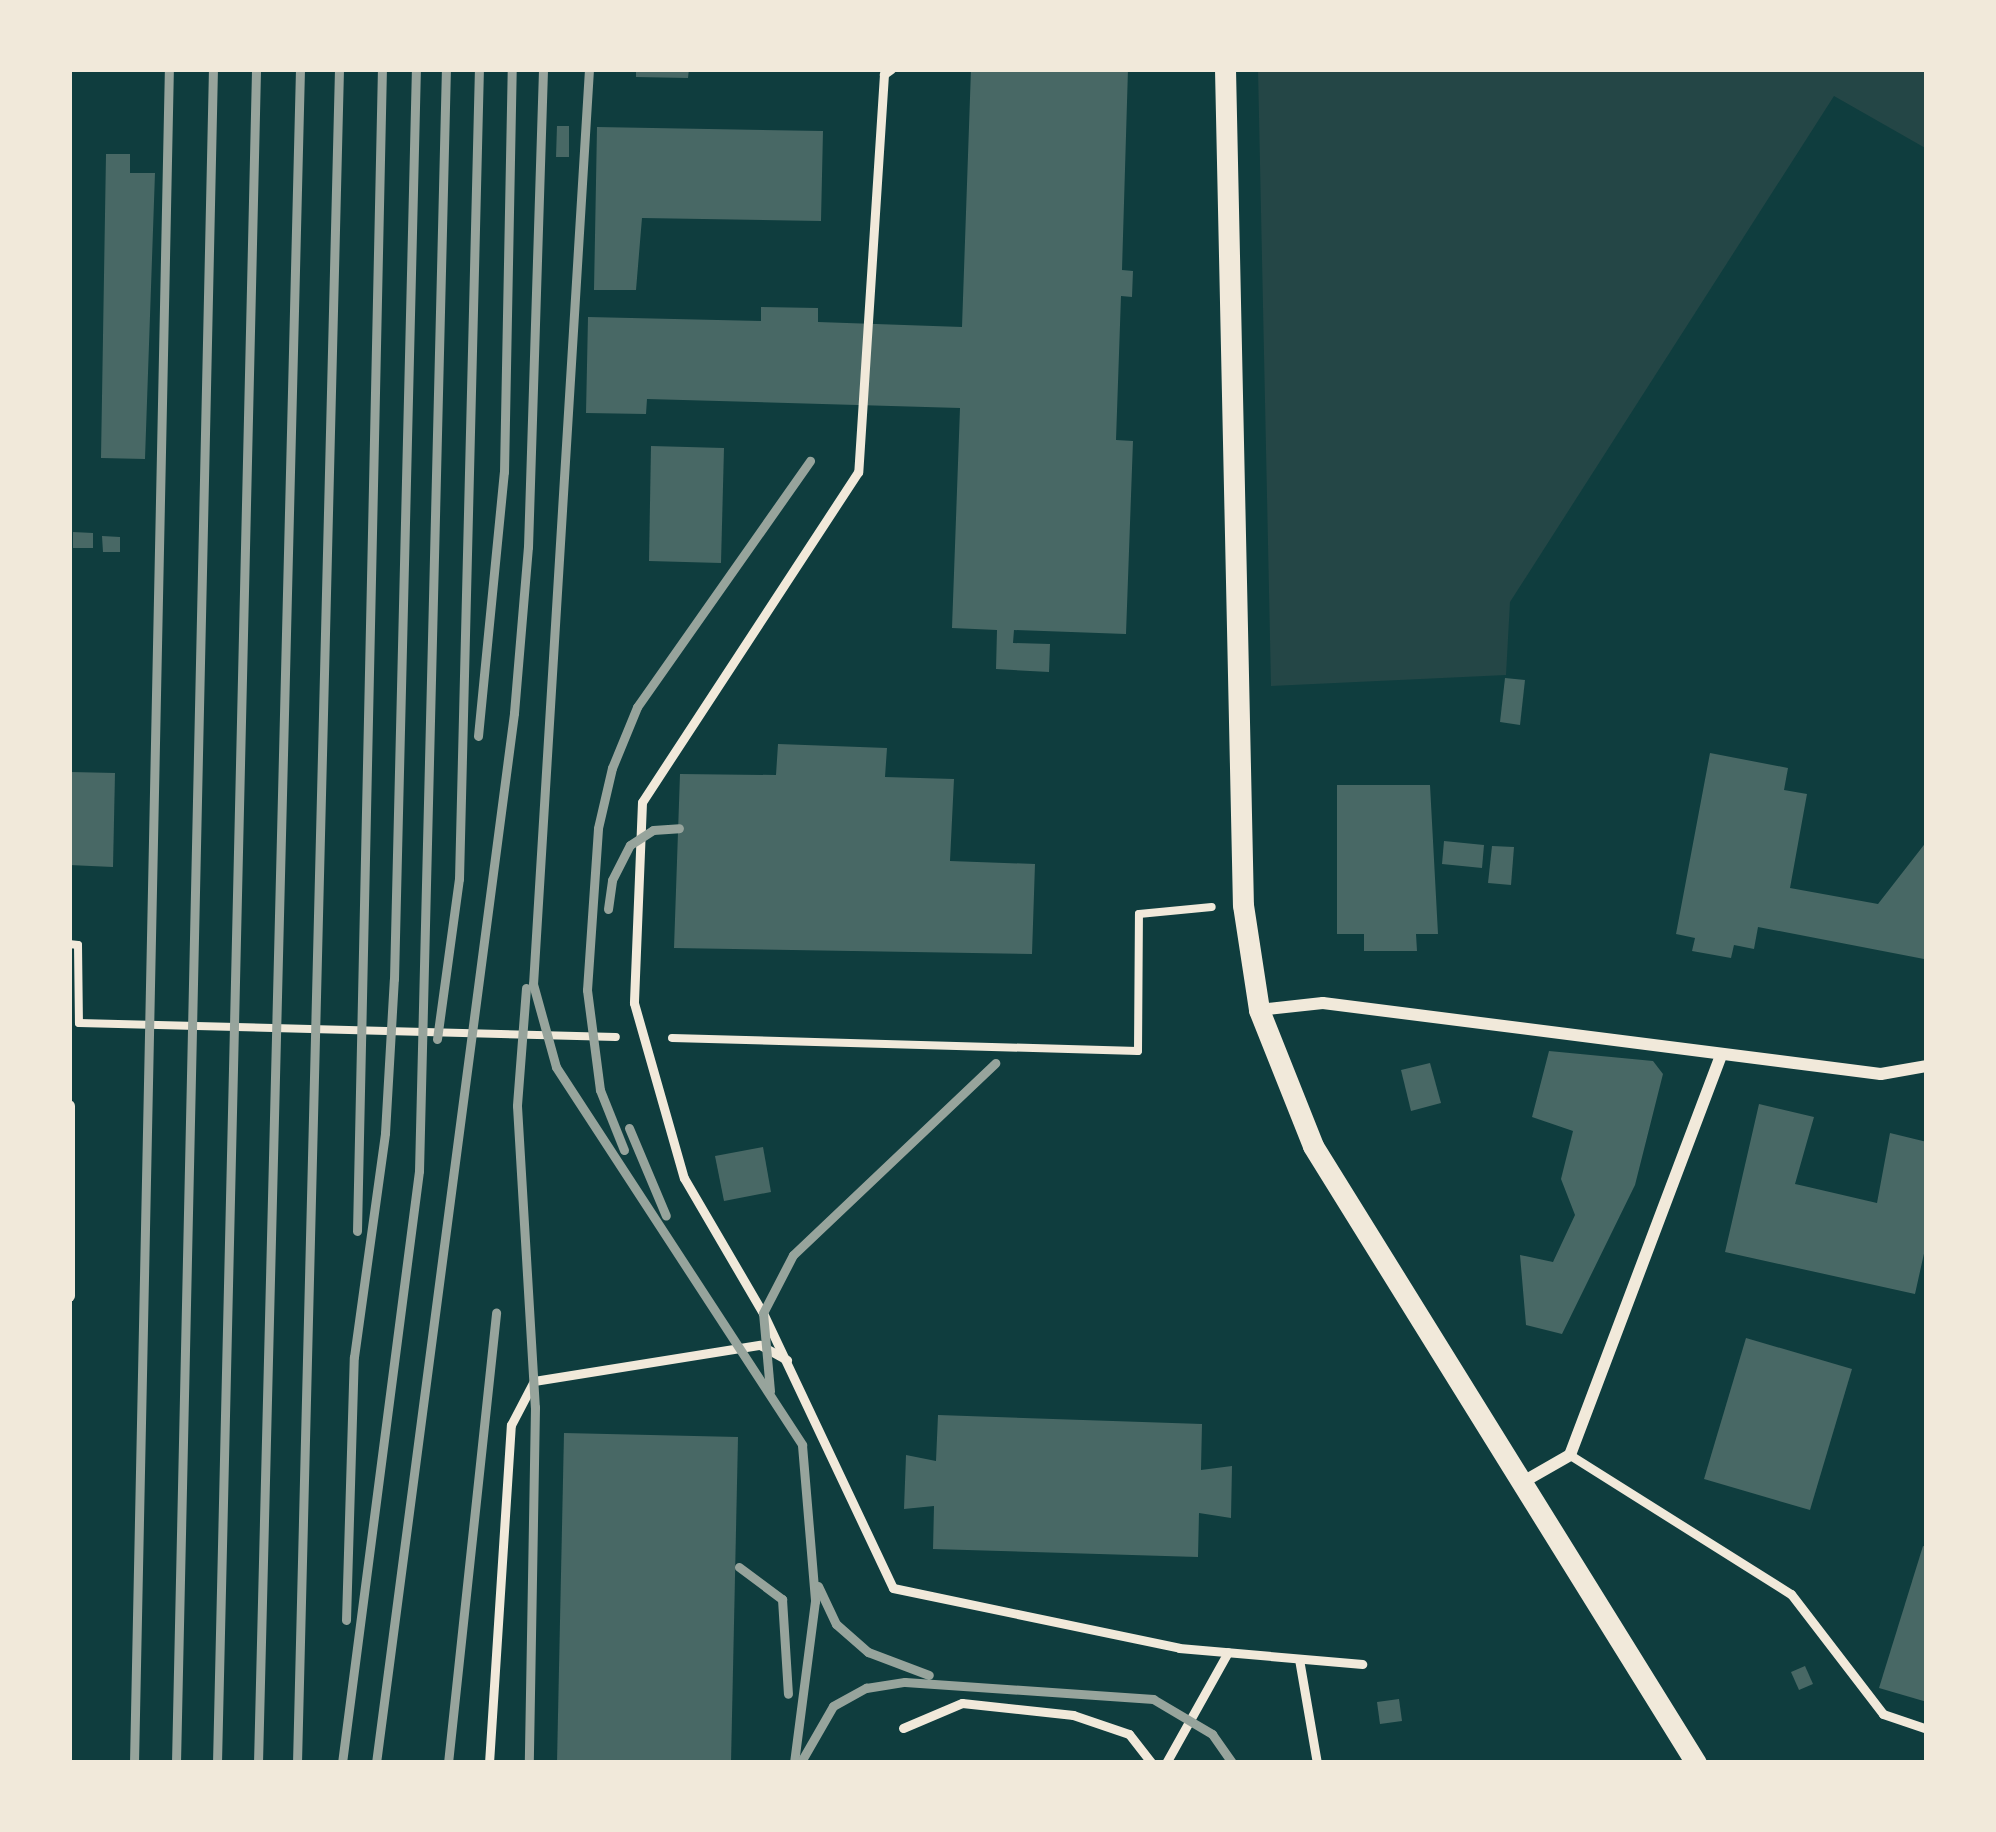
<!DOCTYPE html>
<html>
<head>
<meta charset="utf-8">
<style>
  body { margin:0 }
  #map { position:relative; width:1996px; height:1832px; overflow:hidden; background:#0f3d3e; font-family:Raleway,sans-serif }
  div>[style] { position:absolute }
  .green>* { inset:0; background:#244646 }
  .building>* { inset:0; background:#486865 }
  .path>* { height:8px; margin:-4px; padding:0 4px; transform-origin:4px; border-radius:4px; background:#f1e9da }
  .service>* { height:9px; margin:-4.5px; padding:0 4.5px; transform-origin:4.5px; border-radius:4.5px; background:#f1e9da }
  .minor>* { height:12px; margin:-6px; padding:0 6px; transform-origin:6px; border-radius:6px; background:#f1e9da }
  .tertiary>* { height:21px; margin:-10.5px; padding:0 10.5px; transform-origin:10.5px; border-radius:10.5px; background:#f1e9da }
  .rail>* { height:9px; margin:-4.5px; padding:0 4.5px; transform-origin:4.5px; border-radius:4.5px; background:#97a49c }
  span { translate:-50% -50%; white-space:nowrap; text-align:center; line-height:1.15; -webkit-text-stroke:12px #f1e9da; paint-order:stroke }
  .frame { position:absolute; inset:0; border:72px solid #f1e9da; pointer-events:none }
</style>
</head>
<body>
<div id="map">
  <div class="green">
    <div style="clip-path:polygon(1258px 69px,1927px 69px,1927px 149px,1834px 96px,1510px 602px,1506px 675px,1271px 686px)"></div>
  </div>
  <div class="building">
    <div style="clip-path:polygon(636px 69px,689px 69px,688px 78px,636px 77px)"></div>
    <div style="clip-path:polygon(971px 69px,1128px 69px,1122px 270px,1133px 271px,1132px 297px,1121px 296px,1116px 440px,1133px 441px,1126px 634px,1014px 630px,1013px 643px,1050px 644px,1049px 672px,996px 669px,997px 630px,952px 628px,960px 408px,647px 399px,646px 414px,586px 413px,588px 317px,761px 321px,761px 307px,818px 308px,818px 322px,962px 327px)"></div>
    <div style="clip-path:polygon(557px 126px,569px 126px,569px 157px,556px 157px)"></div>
    <div style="clip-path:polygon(597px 127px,823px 131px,821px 221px,642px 218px,636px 290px,594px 290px)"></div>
    <div style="clip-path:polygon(106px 154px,130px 154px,130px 173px,155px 173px,145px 459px,101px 458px)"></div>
    <div style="clip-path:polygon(651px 446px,724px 448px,721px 563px,649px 561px)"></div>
    <div style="clip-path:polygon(73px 532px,93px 533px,93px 548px,73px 548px)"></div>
    <div style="clip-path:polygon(102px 536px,120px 537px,120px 552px,103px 552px)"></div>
    <div style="clip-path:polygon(1505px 678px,1525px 680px,1520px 725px,1500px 722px)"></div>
    <div style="clip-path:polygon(778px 744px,887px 748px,885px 777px,954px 779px,950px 861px,1035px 864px,1032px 954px,674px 948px,680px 774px,776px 775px)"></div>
    <div style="clip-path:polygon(1710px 753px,1788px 768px,1784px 790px,1807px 794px,1790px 888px,1878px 904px,1927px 841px,1924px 959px,1758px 927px,1754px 949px,1734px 945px,1731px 958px,1692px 951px,1695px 938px,1676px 934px)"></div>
    <div style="clip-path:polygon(71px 772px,115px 773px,113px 867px,69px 865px)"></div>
    <div style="clip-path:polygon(1337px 785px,1430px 785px,1438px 934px,1416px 934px,1417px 951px,1364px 951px,1364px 934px,1337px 934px)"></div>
    <div style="clip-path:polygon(1444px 841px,1484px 845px,1482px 868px,1442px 864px)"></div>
    <div style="clip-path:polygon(1492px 846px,1514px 847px,1511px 885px,1488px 883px)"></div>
    <div style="clip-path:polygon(1549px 1051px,1653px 1061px,1663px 1074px,1635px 1185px,1562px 1334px,1526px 1325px,1520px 1255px,1553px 1262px,1575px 1215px,1561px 1179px,1573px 1131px,1532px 1117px)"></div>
    <div style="clip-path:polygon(1430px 1063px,1441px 1103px,1411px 1111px,1401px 1070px)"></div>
    <div style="clip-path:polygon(1759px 1104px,1814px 1117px,1795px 1184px,1804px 1186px,1877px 1203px,1890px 1133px,1927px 1142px,1927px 1240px,1915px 1294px,1725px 1252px)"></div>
    <div style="clip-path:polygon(763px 1147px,771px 1192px,724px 1201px,715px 1156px)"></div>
    <div style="clip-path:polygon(1746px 1338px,1852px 1369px,1810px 1510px,1704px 1479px)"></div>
    <div style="clip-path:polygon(938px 1415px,1202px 1424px,1201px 1470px,1232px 1466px,1231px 1518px,1199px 1513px,1198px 1557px,933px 1549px,934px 1506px,904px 1509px,906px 1455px,936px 1461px)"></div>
    <div style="clip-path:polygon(564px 1433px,738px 1437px,731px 1763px,557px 1763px)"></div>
    <div style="clip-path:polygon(1923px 1546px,1927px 1547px,1927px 1702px,1879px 1688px)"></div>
    <div style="clip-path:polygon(1805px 1666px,1813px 1684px,1799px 1690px,1791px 1672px)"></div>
    <div style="clip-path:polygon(1399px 1699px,1402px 1721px,1380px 1724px,1377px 1702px)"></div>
  </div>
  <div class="path">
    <div style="left:69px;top:944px;width:9px;rotate:6deg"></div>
    <div style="left:78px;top:945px;width:78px;rotate:89.3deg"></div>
    <div style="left:79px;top:1023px;width:537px;rotate:1.49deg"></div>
    <div style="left:672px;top:1038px;width:466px;rotate:1.6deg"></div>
    <div style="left:1138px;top:1051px;width:137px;rotate:-89.6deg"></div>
    <div style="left:1139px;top:914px;width:73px;rotate:-5.5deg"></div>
  </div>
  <div class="service">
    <div style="left:891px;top:69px;width:9px;rotate:144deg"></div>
    <div style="left:884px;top:74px;width:399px;rotate:93.7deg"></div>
    <div style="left:858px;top:472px;width:394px;rotate:123.2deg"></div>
    <div style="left:642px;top:802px;width:201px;rotate:92.3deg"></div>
    <div style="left:634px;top:1003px;width:182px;rotate:74.1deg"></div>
    <div style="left:684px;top:1178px;width:156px;rotate:59.7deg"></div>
    <div style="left:763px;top:1313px;width:304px;rotate:64.7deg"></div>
    <div style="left:893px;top:1588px;width:292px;rotate:11.8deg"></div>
    <div style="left:1179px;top:1648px;width:184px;rotate:5deg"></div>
    <div style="left:1570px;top:1455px;width:261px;rotate:32.2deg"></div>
    <div style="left:1791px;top:1594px;width:151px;rotate:52.5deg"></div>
    <div style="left:1883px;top:1714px;width:46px;rotate:18.8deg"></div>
    <div style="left:1299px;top:1659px;width:106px;rotate:80.2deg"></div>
    <div style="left:903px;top:1728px;width:64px;rotate:-23deg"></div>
    <div style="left:962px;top:1703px;width:112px;rotate:6.2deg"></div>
    <div style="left:1073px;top:1715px;width:59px;rotate:18.7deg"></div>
    <div style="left:1129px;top:1734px;width:37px;rotate:52deg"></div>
    <div style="left:489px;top:1763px;width:339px;rotate:-86.3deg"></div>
    <div style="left:511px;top:1425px;width:50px;rotate:-62.4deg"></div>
    <div style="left:534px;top:1381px;width:229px;rotate:-9.1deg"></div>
    <div style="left:760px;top:1345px;width:31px;rotate:29deg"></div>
    <div style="left:1166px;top:1763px;width:127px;rotate:-60.8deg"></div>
  </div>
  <div class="minor">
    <div style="left:1259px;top:1010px;width:64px;rotate:-6.2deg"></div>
    <div style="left:1323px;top:1003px;width:562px;rotate:7.25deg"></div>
    <div style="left:1881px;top:1074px;width:47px;rotate:-9.9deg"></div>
    <div style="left:69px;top:1106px;width:190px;rotate:90deg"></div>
    <div style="left:1521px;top:1483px;width:56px;rotate:-29.7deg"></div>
    <div style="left:1570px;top:1455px;width:427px;rotate:-69.3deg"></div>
  </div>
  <div class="tertiary">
    <div style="left:1225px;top:69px;width:836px;rotate:88.77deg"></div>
    <div style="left:1243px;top:905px;width:106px;rotate:81.3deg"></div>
    <div style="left:1259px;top:1010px;width:146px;rotate:68.3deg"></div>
    <div style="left:1313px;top:1146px;width:726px;rotate:58.17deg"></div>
  </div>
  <div class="rail">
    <div style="left:589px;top:69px;width:917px;rotate:93.5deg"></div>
    <div style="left:533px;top:984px;width:86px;rotate:74.5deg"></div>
    <div style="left:556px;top:1067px;width:451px;rotate:56.9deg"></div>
    <div style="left:802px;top:1445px;width:157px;rotate:85.2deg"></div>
    <div style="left:815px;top:1601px;width:163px;rotate:97.4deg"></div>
    <div style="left:478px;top:736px;width:265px;rotate:-84.4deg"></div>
    <div style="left:504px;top:472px;width:403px;rotate:-88.9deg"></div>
    <div style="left:608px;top:909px;width:29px;rotate:-82deg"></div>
    <div style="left:612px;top:880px;width:39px;rotate:-63deg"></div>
    <div style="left:630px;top:845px;width:27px;rotate:-33deg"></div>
    <div style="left:653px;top:830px;width:26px;rotate:-4deg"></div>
    <div style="left:526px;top:988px;width:118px;rotate:94.4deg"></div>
    <div style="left:517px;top:1106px;width:302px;rotate:86.6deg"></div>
    <div style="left:535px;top:1407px;width:356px;rotate:91deg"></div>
    <div style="left:437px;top:1039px;width:162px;rotate:-82.2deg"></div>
    <div style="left:459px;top:879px;width:810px;rotate:-88.59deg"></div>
    <div style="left:629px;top:1128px;width:95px;rotate:67.2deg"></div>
    <div style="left:624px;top:1150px;width:65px;rotate:-111.8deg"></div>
    <div style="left:600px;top:1090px;width:101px;rotate:-97.4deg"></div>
    <div style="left:587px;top:990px;width:162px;rotate:-86.1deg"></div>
    <div style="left:598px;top:828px;width:62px;rotate:-76.9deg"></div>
    <div style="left:612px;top:768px;width:66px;rotate:-67.7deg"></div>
    <div style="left:637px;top:707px;width:301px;rotate:-54.9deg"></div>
    <div style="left:357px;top:1231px;width:1162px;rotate:-88.77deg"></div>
    <div style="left:770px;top:1391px;width:78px;rotate:-95.1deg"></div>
    <div style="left:763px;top:1313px;width:65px;rotate:-62.7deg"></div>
    <div style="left:793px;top:1255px;width:279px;rotate:-43.5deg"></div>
    <div style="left:739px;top:1567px;width:54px;rotate:36.7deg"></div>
    <div style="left:782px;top:1599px;width:95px;rotate:86.4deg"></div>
    <div style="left:818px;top:1586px;width:42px;rotate:64.7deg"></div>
    <div style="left:836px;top:1624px;width:43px;rotate:41.2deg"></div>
    <div style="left:868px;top:1652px;width:65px;rotate:20.7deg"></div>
    <div style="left:346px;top:1620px;width:263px;rotate:-88.3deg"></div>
    <div style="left:354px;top:1357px;width:226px;rotate:-82.1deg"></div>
    <div style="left:385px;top:1133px;width:154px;rotate:-86.7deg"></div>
    <div style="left:394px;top:979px;width:910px;rotate:-88.62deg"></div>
    <div style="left:802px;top:1760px;width:62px;rotate:-60.1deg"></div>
    <div style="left:833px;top:1706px;width:38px;rotate:-29deg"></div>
    <div style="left:866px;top:1688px;width:39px;rotate:-9deg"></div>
    <div style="left:905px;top:1682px;width:249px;rotate:3.9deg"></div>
    <div style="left:1153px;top:1699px;width:69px;rotate:30.7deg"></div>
    <div style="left:1212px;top:1734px;width:35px;rotate:55deg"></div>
    <div style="left:134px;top:1763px;width:1694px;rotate:-88.82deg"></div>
    <div style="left:176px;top:1763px;width:1694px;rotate:-88.75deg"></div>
    <div style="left:217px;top:1763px;width:1694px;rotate:-88.68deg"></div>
    <div style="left:258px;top:1763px;width:1695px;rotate:-88.58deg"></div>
    <div style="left:297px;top:1763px;width:1695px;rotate:-88.58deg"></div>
    <div style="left:342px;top:1763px;width:597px;rotate:-82.59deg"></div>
    <div style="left:419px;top:1171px;width:1102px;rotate:-88.6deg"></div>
    <div style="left:376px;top:1763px;width:1059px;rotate:-82.51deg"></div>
    <div style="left:514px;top:713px;width:167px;rotate:-85.2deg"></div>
    <div style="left:528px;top:547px;width:478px;rotate:-88.2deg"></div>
    <div style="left:448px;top:1763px;width:453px;rotate:-83.9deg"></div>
  </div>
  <div class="frame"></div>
</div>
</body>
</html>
